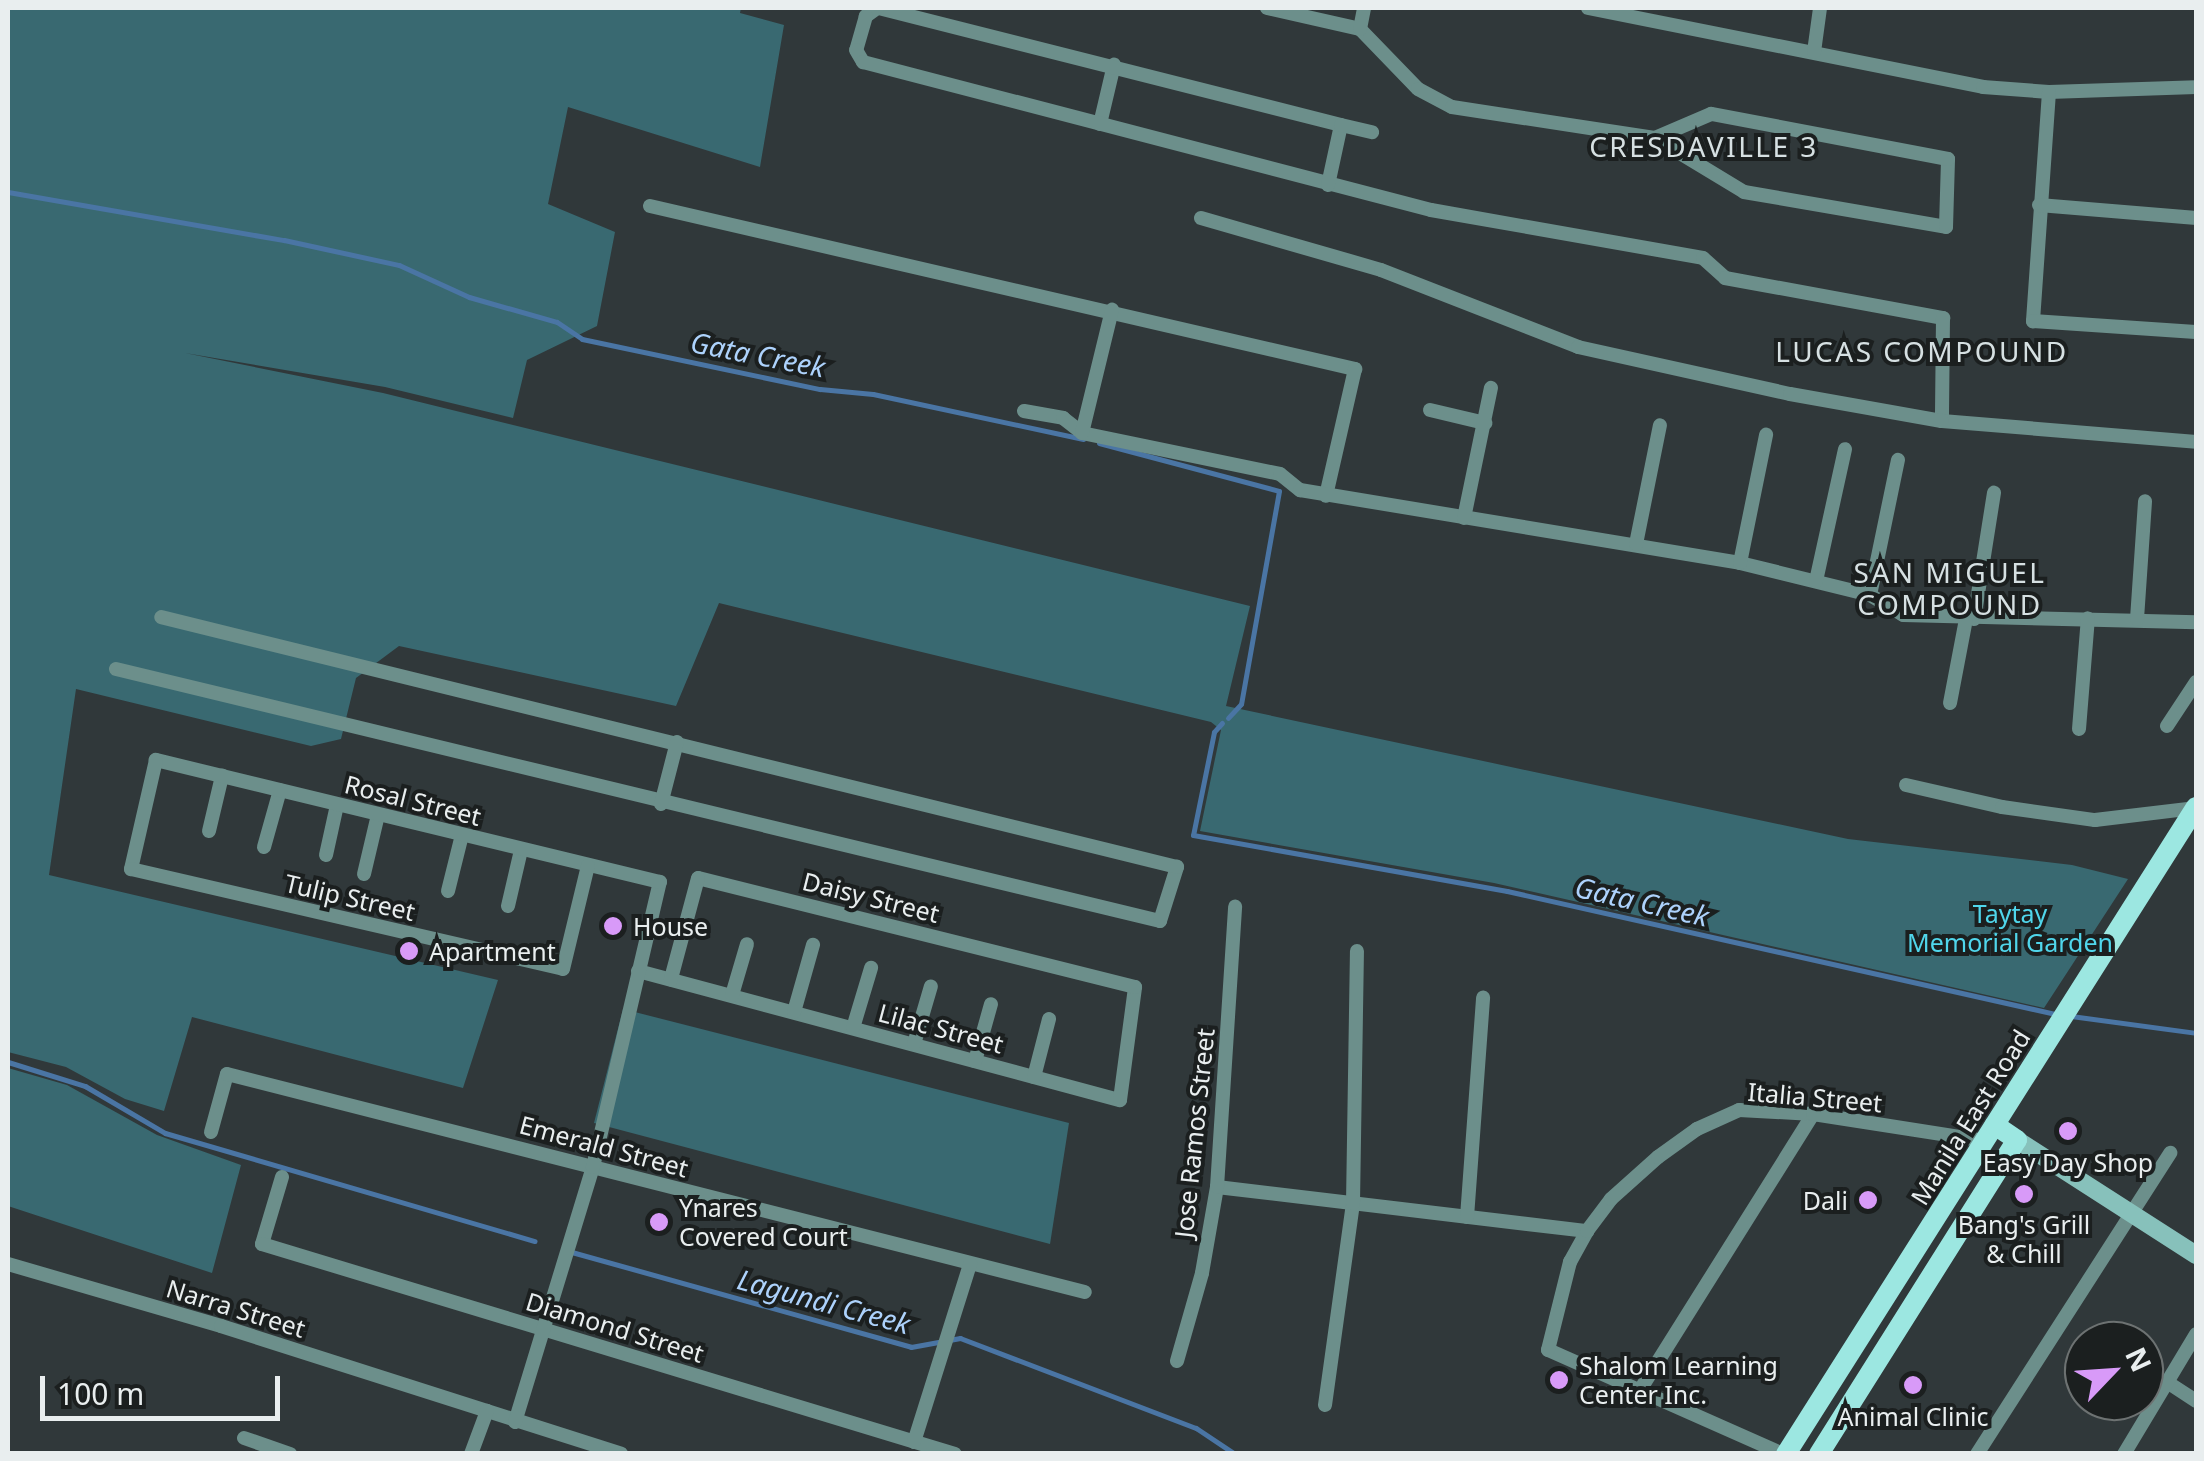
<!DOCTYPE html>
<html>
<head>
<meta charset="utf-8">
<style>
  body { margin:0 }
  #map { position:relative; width:2204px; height:1461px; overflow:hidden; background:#30383a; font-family:"Noto Sans",sans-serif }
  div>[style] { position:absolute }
  .green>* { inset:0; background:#396971 }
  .stream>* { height:5px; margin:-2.5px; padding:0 2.5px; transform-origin:2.5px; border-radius:2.5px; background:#4a75a4 }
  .street>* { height:14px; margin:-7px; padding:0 7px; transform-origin:7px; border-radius:7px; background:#6c8f8b }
  .secondary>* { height:18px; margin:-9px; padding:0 9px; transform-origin:9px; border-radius:9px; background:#87c1bb }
  .primary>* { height:20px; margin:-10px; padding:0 10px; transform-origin:10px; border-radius:10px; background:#9ce7e1 }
  .dots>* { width:28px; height:28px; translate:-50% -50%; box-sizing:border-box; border:5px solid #1b1f1f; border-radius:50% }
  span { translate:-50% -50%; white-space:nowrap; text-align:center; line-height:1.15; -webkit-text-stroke:8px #1b1f1f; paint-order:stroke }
  .street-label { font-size:25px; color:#e9eeef }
  .park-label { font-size:25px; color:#50d6eb }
  .poi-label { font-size:25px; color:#e9eeef }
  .left { translate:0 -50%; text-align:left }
  .right { translate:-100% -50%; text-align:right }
  .neighbourhood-label { font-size:28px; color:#d6e0e2; letter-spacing:2.5px }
  .water-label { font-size:28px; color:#add2fc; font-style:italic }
  .frame { position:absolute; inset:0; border:10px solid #e9eeef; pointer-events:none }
  .north { position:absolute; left:2064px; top:1321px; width:100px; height:100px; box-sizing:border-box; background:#1b1f1f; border:2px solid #6d7272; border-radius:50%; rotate:65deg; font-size:28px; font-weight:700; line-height:40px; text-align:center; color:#e9eeef }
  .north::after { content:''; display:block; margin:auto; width:35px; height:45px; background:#d89af8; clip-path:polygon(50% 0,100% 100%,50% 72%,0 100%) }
  .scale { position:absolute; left:40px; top:1376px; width:240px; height:45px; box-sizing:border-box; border:5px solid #e9eeef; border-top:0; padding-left:12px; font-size:30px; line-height:35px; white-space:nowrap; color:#e9eeef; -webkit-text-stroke:8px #1b1f1f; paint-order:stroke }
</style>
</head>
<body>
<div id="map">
  <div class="green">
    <div style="clip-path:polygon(8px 8px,741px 8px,740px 13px,784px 25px,760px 167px,568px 107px,548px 204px,615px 232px,597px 326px,527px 360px,513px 418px,385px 387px,185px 353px,383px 393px,1250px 606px,1226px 706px,1848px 839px,2072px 865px,2128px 879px,2044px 1008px,1494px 883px,1200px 831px,1221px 730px,1211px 722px,719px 603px,676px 706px,399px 646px,356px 678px,341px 739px,311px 746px,76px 689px,49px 875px,498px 980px,463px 1088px,192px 1017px,164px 1111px,125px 1099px,66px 1067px,8px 1052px)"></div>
    <div style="clip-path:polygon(623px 1009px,1069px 1123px,1050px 1244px,594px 1123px)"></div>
    <div style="clip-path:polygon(8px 1068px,67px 1085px,157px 1135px,241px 1165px,212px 1273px,8px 1206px)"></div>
  </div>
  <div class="stream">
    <div style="left:8px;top:192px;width:280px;rotate:9.9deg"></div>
    <div style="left:284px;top:240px;width:118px;rotate:12.3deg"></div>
    <div style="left:399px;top:265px;width:77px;rotate:24.6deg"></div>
    <div style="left:469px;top:297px;width:91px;rotate:15.9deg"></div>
    <div style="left:557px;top:322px;width:30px;rotate:34deg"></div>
    <div style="left:582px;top:339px;width:243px;rotate:11.9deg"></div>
    <div style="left:820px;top:389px;width:53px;rotate:5.4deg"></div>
    <div style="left:873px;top:394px;width:215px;rotate:12.1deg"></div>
    <div style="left:1099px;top:443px;width:186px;rotate:14.9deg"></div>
    <div style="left:1279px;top:491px;width:216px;rotate:100.1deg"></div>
    <div style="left:1241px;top:704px;width:19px;rotate:133deg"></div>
    <div style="left:1222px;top:723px;width:12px;rotate:132deg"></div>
    <div style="left:1214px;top:732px;width:105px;rotate:101.5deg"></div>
    <div style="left:1193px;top:835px;width:319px;rotate:10.1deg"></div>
    <div style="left:1507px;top:891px;width:567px;rotate:12.64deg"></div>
    <div style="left:2071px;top:1016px;width:126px;rotate:7.7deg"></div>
    <div style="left:8px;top:1062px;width:81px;rotate:17.3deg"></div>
    <div style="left:85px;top:1086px;width:93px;rotate:30.4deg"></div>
    <div style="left:165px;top:1133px;width:385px;rotate:16.3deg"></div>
    <div style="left:568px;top:1251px;width:356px;rotate:15.6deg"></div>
    <div style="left:911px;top:1347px;width:50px;rotate:-10.4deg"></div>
    <div style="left:960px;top:1338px;width:253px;rotate:20.9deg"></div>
    <div style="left:1196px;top:1428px;width:47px;rotate:33.7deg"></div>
  </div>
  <div class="street">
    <div style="left:1267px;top:8px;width:95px;rotate:12.7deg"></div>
    <div style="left:1588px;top:8px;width:403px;rotate:11.3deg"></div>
    <div style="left:1983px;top:87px;width:66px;rotate:4.3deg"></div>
    <div style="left:2049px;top:92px;width:147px;rotate:-1.9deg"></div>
    <div style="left:1360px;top:29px;width:83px;rotate:46deg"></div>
    <div style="left:1418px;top:89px;width:38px;rotate:28deg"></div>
    <div style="left:1452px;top:107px;width:205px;rotate:8.7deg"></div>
    <div style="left:1655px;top:138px;width:104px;rotate:31.2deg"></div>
    <div style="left:1744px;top:192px;width:205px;rotate:9.8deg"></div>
    <div style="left:1946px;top:227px;width:68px;rotate:-88.3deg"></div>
    <div style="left:1948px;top:159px;width:241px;rotate:-169.2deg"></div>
    <div style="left:1711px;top:114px;width:61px;rotate:156.8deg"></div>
    <div style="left:1360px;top:29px;width:21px;rotate:-79deg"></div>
    <div style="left:1814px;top:52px;width:44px;rotate:-82.2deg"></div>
    <div style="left:2049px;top:92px;width:230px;rotate:94deg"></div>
    <div style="left:2033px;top:321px;width:163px;rotate:3.9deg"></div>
    <div style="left:1100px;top:124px;width:61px;rotate:-76.7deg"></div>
    <div style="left:1341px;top:125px;width:479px;rotate:-165.8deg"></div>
    <div style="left:877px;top:8px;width:14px;rotate:144deg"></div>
    <div style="left:866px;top:16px;width:35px;rotate:106deg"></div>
    <div style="left:856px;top:50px;width:14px;rotate:60deg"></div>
    <div style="left:863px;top:62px;width:587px;rotate:14.6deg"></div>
    <div style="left:1431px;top:210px;width:276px;rotate:10deg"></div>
    <div style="left:1703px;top:258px;width:30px;rotate:42deg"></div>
    <div style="left:1725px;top:278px;width:222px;rotate:10.4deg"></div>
    <div style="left:1943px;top:318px;width:103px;rotate:90.6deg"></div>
    <div style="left:1942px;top:421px;width:255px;rotate:4.7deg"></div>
    <div style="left:1328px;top:185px;width:61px;rotate:-77.8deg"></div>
    <div style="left:1341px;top:125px;width:32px;rotate:13deg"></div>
    <div style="left:2039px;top:205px;width:158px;rotate:4.7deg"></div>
    <div style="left:650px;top:206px;width:724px;rotate:13.02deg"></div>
    <div style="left:1355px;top:369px;width:130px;rotate:102.9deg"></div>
    <div style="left:1201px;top:218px;width:187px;rotate:16.1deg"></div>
    <div style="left:1381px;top:270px;width:212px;rotate:21.3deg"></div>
    <div style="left:1578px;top:347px;width:217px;rotate:12.5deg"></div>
    <div style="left:1790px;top:394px;width:154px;rotate:10.1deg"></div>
    <div style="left:1430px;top:410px;width:57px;rotate:13.3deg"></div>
    <div style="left:1024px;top:411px;width:40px;rotate:10deg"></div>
    <div style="left:1063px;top:418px;width:24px;rotate:38deg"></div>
    <div style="left:1082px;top:433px;width:202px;rotate:11.7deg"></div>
    <div style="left:1280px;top:474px;width:26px;rotate:39deg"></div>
    <div style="left:1300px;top:490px;width:446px;rotate:9.4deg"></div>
    <div style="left:1740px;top:563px;width:134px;rotate:13.8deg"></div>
    <div style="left:1870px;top:595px;width:39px;rotate:31deg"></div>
    <div style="left:1903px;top:615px;width:293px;rotate:1.4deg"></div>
    <div style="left:1082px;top:433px;width:127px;rotate:-76.3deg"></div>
    <div style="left:1464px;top:518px;width:133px;rotate:-78.3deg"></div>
    <div style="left:1636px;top:544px;width:121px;rotate:-78.6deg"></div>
    <div style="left:1740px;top:563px;width:131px;rotate:-78.5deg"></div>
    <div style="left:1816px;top:581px;width:135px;rotate:-77.6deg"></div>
    <div style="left:1870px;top:595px;width:138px;rotate:-78.3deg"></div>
    <div style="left:1974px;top:619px;width:128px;rotate:-81deg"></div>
    <div style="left:2137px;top:619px;width:118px;rotate:-86.1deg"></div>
    <div style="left:116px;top:669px;width:1074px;rotate:13.57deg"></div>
    <div style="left:1160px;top:921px;width:57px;rotate:-72.5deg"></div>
    <div style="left:1177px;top:867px;width:1046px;rotate:-166.18deg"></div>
    <div style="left:1950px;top:703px;width:86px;rotate:-79.2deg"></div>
    <div style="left:2167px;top:726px;width:53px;rotate:-56.6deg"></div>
    <div style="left:2079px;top:729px;width:111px;rotate:-85.4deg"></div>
    <div style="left:1906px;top:785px;width:98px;rotate:12.9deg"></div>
    <div style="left:2002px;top:807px;width:94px;rotate:8deg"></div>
    <div style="left:2095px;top:820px;width:102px;rotate:-6.8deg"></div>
    <div style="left:661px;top:804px;width:64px;rotate:-75.5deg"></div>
    <div style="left:209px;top:831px;width:57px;rotate:-76.7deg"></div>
    <div style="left:264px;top:847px;width:59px;rotate:-74.3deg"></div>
    <div style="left:326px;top:855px;width:51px;rotate:-77.6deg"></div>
    <div style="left:364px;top:874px;width:61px;rotate:-76.7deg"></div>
    <div style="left:448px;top:891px;width:58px;rotate:-76deg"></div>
    <div style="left:508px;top:906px;width:57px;rotate:-76.9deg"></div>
    <div style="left:638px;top:971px;width:499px;rotate:15deg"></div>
    <div style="left:1120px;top:1100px;width:114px;rotate:-82.4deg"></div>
    <div style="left:1135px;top:987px;width:450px;rotate:-166deg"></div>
    <div style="left:698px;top:878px;width:105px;rotate:105deg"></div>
    <div style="left:732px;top:995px;width:53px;rotate:-73.6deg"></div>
    <div style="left:794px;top:1012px;width:70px;rotate:-74.2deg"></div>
    <div style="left:853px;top:1028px;width:63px;rotate:-73.3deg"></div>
    <div style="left:914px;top:1044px;width:60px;rotate:-73.7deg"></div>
    <div style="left:975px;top:1061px;width:59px;rotate:-74.3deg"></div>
    <div style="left:1034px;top:1077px;width:60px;rotate:-75.5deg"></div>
    <div style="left:211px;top:1132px;width:60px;rotate:-74.6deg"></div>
    <div style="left:227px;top:1074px;width:885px;rotate:14.26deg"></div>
    <div style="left:282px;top:1177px;width:70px;rotate:106.6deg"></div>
    <div style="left:262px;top:1244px;width:724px;rotate:16.86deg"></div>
    <div style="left:1217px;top:1187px;width:373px;rotate:6.8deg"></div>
    <div style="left:1467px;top:1217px;width:220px;rotate:-85.8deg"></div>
    <div style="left:8px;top:1264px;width:222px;rotate:16.2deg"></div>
    <div style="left:221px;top:1326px;width:420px;rotate:17.7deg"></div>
    <div style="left:1177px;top:1361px;width:91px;rotate:-74.1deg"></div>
    <div style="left:1202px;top:1273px;width:87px;rotate:-80.1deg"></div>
    <div style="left:1217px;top:1187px;width:281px;rotate:-86.3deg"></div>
    <div style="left:2167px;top:1382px;width:35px;rotate:33deg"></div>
    <div style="left:1640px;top:1390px;width:326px;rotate:-57.9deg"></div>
    <div style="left:1325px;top:1405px;width:204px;rotate:-82.1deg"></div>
    <div style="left:1353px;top:1203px;width:252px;rotate:-89.1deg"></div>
    <div style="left:515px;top:1422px;width:267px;rotate:-73deg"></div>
    <div style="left:593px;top:1167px;width:293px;rotate:-76.8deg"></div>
    <div style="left:660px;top:882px;width:519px;rotate:-166.39deg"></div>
    <div style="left:156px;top:760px;width:112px;rotate:102.9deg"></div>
    <div style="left:131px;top:869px;width:443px;rotate:13deg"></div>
    <div style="left:563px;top:969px;width:106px;rotate:-76.4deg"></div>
    <div style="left:244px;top:1438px;width:49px;rotate:19.2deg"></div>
    <div style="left:914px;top:1442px;width:187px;rotate:-72.5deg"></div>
    <div style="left:471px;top:1454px;width:46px;rotate:-69.6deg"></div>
    <div style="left:1783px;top:1454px;width:257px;rotate:-156.1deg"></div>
    <div style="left:1548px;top:1350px;width:91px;rotate:-76deg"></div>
    <div style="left:1570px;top:1262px;width:35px;rotate:-61deg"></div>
    <div style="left:1587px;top:1231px;width:40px;rotate:-53deg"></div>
    <div style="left:1611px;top:1199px;width:63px;rotate:-41.8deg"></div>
    <div style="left:1658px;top:1157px;width:48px;rotate:-35.7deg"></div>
    <div style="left:1697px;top:1129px;width:46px;rotate:-24.3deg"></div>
    <div style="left:1739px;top:1110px;width:74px;rotate:3.1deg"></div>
    <div style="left:1813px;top:1114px;width:174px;rotate:8.9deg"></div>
    <div style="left:1977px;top:1454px;width:358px;rotate:-57.3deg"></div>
    <div style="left:2124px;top:1454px;width:140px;rotate:-59deg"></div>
  </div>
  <div class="secondary">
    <div style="left:2017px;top:1140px;width:213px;rotate:32.7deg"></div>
  </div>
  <div class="primary">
    <div style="left:1786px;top:1454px;width:766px;rotate:-57.64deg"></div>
    <div style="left:1819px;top:1454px;width:371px;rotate:-57.8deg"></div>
    <div style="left:2017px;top:1140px;width:27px;rotate:-146deg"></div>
  </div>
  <div class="dots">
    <div style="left:613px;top:926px;background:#d89af8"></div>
    <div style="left:409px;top:951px;background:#d89af8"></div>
    <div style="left:2068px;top:1131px;background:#d89af8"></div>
    <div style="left:2024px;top:1194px;background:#d89af8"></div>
    <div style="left:1868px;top:1200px;background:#d89af8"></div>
    <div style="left:659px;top:1222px;background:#d89af8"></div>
    <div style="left:1559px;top:1380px;background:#d89af8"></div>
    <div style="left:1913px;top:1385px;background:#d89af8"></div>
  </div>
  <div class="street-label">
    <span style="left:413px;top:800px;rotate:14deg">Rosal Street</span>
    <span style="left:350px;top:897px;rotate:13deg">Tulip Street</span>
    <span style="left:871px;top:897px;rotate:14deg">Daisy Street</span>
    <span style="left:941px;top:1028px;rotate:15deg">Lilac Street</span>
    <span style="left:1815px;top:1097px;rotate:5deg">Italia Street</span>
    <span style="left:1970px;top:1117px;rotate:-58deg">Manila East Road</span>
    <span style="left:1194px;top:1133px;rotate:-84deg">Jose Ramos Street</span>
    <span style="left:604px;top:1146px;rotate:15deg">Emerald Street</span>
    <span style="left:236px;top:1308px;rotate:17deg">Narra Street</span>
    <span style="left:615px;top:1327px;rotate:17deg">Diamond Street</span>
  </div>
  <div class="park-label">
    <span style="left:2010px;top:928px">Taytay<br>Memorial Garden</span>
  </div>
  <div class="poi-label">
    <span class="left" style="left:633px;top:926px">House</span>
    <span class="left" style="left:429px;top:951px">Apartment</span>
    <span style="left:2068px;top:1162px">Easy Day Shop</span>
    <span class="right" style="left:1848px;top:1200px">Dali</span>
    <span class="left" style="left:679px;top:1222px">Ynares<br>Covered Court</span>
    <span style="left:2024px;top:1239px">Bang's Grill<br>&amp; Chill</span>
    <span class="left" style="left:1579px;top:1380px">Shalom Learning<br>Center Inc.</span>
    <span style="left:1913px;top:1416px">Animal Clinic</span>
  </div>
  <div class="neighbourhood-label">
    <span style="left:1704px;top:146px">CRESDAVILLE 3</span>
    <span style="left:1922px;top:351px">LUCAS COMPOUND</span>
    <span style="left:1950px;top:588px">SAN MIGUEL<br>COMPOUND</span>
  </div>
  <div class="water-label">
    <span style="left:758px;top:354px;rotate:11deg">Gata Creek</span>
    <span style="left:1642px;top:901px;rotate:13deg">Gata Creek</span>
    <span style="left:824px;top:1301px;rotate:15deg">Lagundi Creek</span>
  </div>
  <div class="frame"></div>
  <div class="north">N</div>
  <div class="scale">100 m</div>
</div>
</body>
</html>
